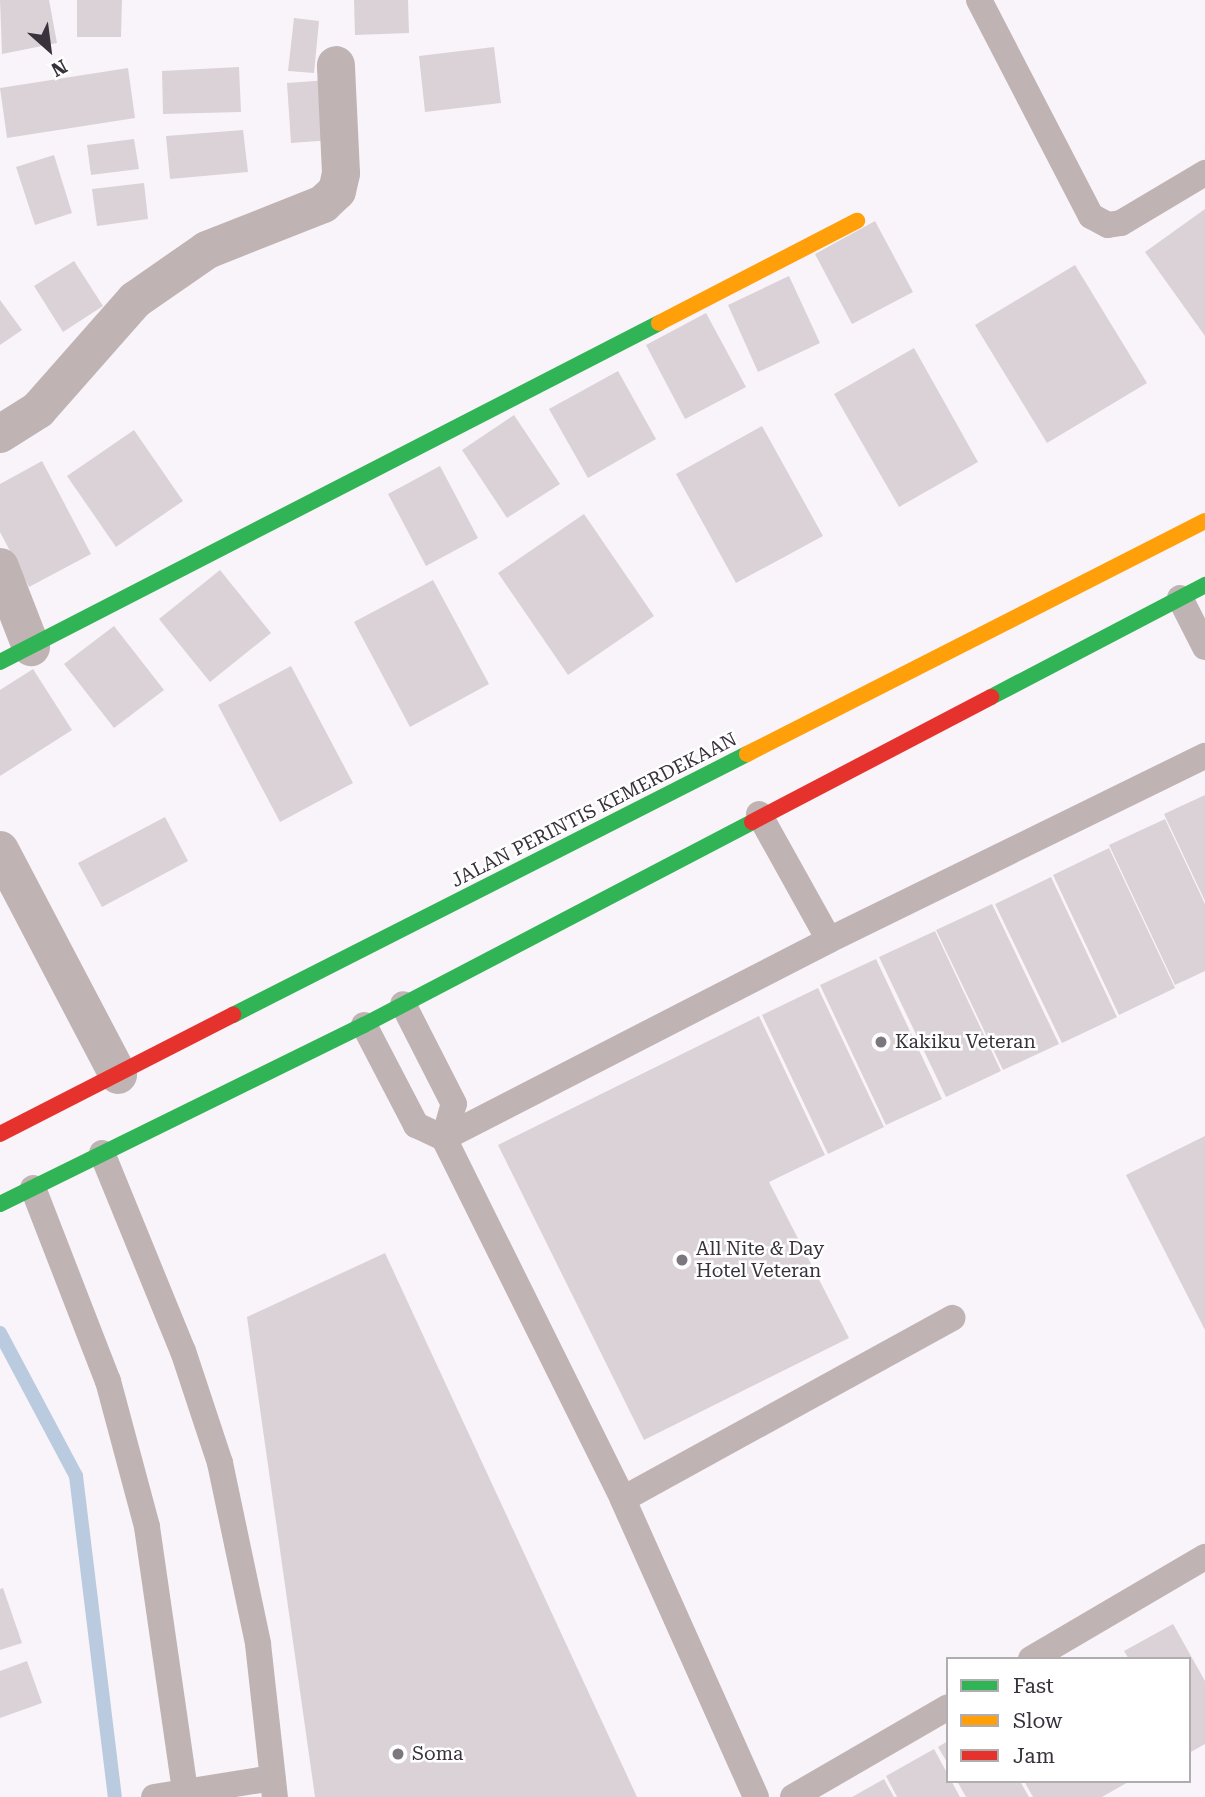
<!DOCTYPE html>
<html>
<head>
<meta charset="utf-8">
<style>
  body { margin:0 }
  #map { position:relative; width:1205px; height:1797px; overflow:hidden; background:#f9f4fa; font-family:"Roboto Serif",serif }
  div>[style] { position:absolute }
  .stream>* { height:14px; margin:-7px; padding:0 7px; transform-origin:7px; border-radius:7px; background:#bbcbdf }
  .building>* { inset:0; background:#dbd2d7 }
  .lane>* { height:26px; margin:-13px; padding:0 13px; transform-origin:13px; border-radius:13px; background:#c0b3b3 }
  .street>* { height:38px; margin:-19px; padding:0 19px; transform-origin:19px; border-radius:19px; background:#c0b3b3 }
  .fast>* { height:16px; margin:-8px; padding:0 8px; transform-origin:8px; border-radius:8px; background:#30b455 }
  .slow>* { height:16px; margin:-8px; padding:0 8px; transform-origin:8px; border-radius:8px; background:#ff9f0a }
  .jam>* { height:16px; margin:-8px; padding:0 8px; transform-origin:8px; border-radius:8px; background:#e5322d }
  .dots>* { width:19px; height:19px; translate:-50% -50%; box-sizing:border-box; border:4px solid #fff; border-radius:50% }
  span { translate:-50% -50%; white-space:nowrap; text-align:center; line-height:1.15; -webkit-text-stroke:5px #fff; paint-order:stroke }
  .street-label { font-size:19px; color:#39323c }
  .poi-label { font-size:19px; color:#39323c }
  .left { translate:0 -50%; text-align:left }
  .legend { position:absolute; left:946px; top:1657px; width:245px; height:126px; box-sizing:border-box; background:#fff; border:2px solid #b0adb1; margin:0; padding:9px 12px; list-style:none; font-size:21px; color:#39323c }
  .legend li { display:flex; align-items:center; gap:14px; height:35px }
  .legend b { width:35px; border:2px solid #b0adb1 }
  .north { position:absolute; left:14px; top:14px; width:70px; height:70px; -webkit-text-stroke:5px #fff; paint-order:stroke; rotate:152deg; font-size:19px; font-weight:700; line-height:28px; text-align:center; color:#39323c }
  .north::after { content:''; display:block; margin:auto; width:24px; height:32px; background:#39323c; clip-path:polygon(50% 0,100% 100%,50% 72%,0 100%) }
</style>
</head>
<body>
<div id="map">
  <div class="stream">
    <div style="left:0;top:1333px;width:162px;rotate:62deg"></div>
    <div style="left:76px;top:1476px;width:323px;rotate:83.1deg"></div>
  </div>
  <div class="building">
    <div style="clip-path:polygon(0 0,49px 0,57px 43px,2px 54px)"></div>
    <div style="clip-path:polygon(77px 0,122px 0,121px 37px,77px 37px)"></div>
    <div style="clip-path:polygon(354px 0,408px 0,409px 33px,355px 35px)"></div>
    <div style="clip-path:polygon(294px 18px,319px 21px,314px 73px,288px 71px)"></div>
    <div style="clip-path:polygon(494px 47px,501px 103px,425px 112px,419px 56px)"></div>
    <div style="clip-path:polygon(239px 67px,241px 112px,163px 114px,162px 71px)"></div>
    <div style="clip-path:polygon(128px 68px,135px 118px,7px 138px,0 88px)"></div>
    <div style="clip-path:polygon(329px 80px,333px 140px,291px 143px,287px 83px)"></div>
    <div style="clip-path:polygon(243px 130px,248px 172px,170px 179px,166px 136px)"></div>
    <div style="clip-path:polygon(134px 139px,139px 169px,91px 175px,87px 145px)"></div>
    <div style="clip-path:polygon(54px 155px,72px 213px,35px 225px,16px 167px)"></div>
    <div style="clip-path:polygon(144px 183px,148px 219px,97px 226px,92px 189px)"></div>
    <div style="clip-path:polygon(1205px 209px,1205px 336px,1145px 252px)"></div>
    <div style="clip-path:polygon(875px 221px,913px 292px,852px 324px,815px 254px)"></div>
    <div style="clip-path:polygon(74px 261px,103px 306px,63px 332px,34px 286px)"></div>
    <div style="clip-path:polygon(1075px 265px,1147px 383px,1047px 443px,975px 325px)"></div>
    <div style="clip-path:polygon(789px 276px,820px 343px,758px 372px,728px 305px)"></div>
    <div style="clip-path:polygon(0 300px,22px 330px,0 345px)"></div>
    <div style="clip-path:polygon(706px 313px,746px 387px,685px 419px,646px 345px)"></div>
    <div style="clip-path:polygon(914px 348px,978px 462px,899px 507px,834px 394px)"></div>
    <div style="clip-path:polygon(618px 371px,656px 439px,588px 478px,549px 409px)"></div>
    <div style="clip-path:polygon(514px 415px,560px 484px,507px 518px,462px 450px)"></div>
    <div style="clip-path:polygon(762px 426px,823px 536px,736px 583px,676px 474px)"></div>
    <div style="clip-path:polygon(134px 430px,183px 501px,116px 547px,67px 476px)"></div>
    <div style="clip-path:polygon(42px 461px,91px 554px,29px 587px,0 532px,0 484px)"></div>
    <div style="clip-path:polygon(440px 466px,478px 538px,426px 566px,388px 494px)"></div>
    <div style="clip-path:polygon(584px 514px,654px 616px,568px 675px,498px 573px)"></div>
    <div style="clip-path:polygon(220px 570px,271px 633px,210px 682px,159px 619px)"></div>
    <div style="clip-path:polygon(433px 580px,489px 684px,410px 727px,354px 622px)"></div>
    <div style="clip-path:polygon(114px 626px,164px 690px,114px 728px,64px 664px)"></div>
    <div style="clip-path:polygon(291px 666px,353px 783px,280px 822px,218px 705px)"></div>
    <div style="clip-path:polygon(33px 669px,72px 730px,0 776px,0 690px)"></div>
    <div style="clip-path:polygon(1205px 795px,1205px 901px,1164px 814px)"></div>
    <div style="clip-path:polygon(165px 817px,188px 861px,102px 907px,78px 863px)"></div>
    <div style="clip-path:polygon(1165px 819px,1205px 904px,1205px 971px,1175px 985px,1109px 845px)"></div>
    <div style="clip-path:polygon(1109px 848px,1175px 988px,1119px 1015px,1053px 875px)"></div>
    <div style="clip-path:polygon(1051px 877px,1117px 1017px,1062px 1043px,995px 904px)"></div>
    <div style="clip-path:polygon(992px 904px,1059px 1044px,1003px 1070px,936px 930px)"></div>
    <div style="clip-path:polygon(935px 931px,1001px 1071px,946px 1097px,879px 957px)"></div>
    <div style="clip-path:polygon(876px 959px,942px 1099px,886px 1125px,820px 985px)"></div>
    <div style="clip-path:polygon(818px 988px,884px 1127px,828px 1154px,762px 1015px)"></div>
    <div style="clip-path:polygon(759px 1016px,825px 1155px,769px 1182px,849px 1338px,644px 1440px,498px 1145px)"></div>
    <div style="clip-path:polygon(1205px 1136px,1205px 1330px,1126px 1175px)"></div>
    <div style="clip-path:polygon(385px 1253px,637px 1797px,315px 1797px,247px 1317px)"></div>
    <div style="clip-path:polygon(3px 1588px,22px 1643px,0 1650px,0 1589px)"></div>
    <div style="clip-path:polygon(1173px 1624px,1205px 1681px,1205px 1744px,1189px 1753px,1189px 1659px,1129px 1659px,1124px 1651px)"></div>
    <div style="clip-path:polygon(27px 1661px,42px 1703px,0 1718px,0 1671px)"></div>
    <div style="clip-path:polygon(948px 1741px,948px 1764px,938px 1747px)"></div>
    <div style="clip-path:polygon(934px 1749px,960px 1797px,897px 1797px,886px 1776px)"></div>
    <div style="clip-path:polygon(884px 1779px,894px 1797px,852px 1797px)"></div>
    <div style="clip-path:polygon(957px 1781px,1020px 1781px,1029px 1797px,966px 1797px)"></div>
    <div style="clip-path:polygon(1024px 1781px,1130px 1781px,1102px 1797px,1033px 1797px)"></div>
  </div>
  <div class="lane">
    <div style="left:979px;top:0;width:243px;rotate:62.6deg"></div>
    <div style="left:1091px;top:216px;width:19px;rotate:28deg"></div>
    <div style="left:1108px;top:225px;width:13px;rotate:-9deg"></div>
    <div style="left:1121px;top:223px;width:98px;rotate:-30.8deg"></div>
    <div style="left:1180px;top:598px;width:55px;rotate:63deg"></div>
    <div style="left:759px;top:814px;width:144px;rotate:60.9deg"></div>
    <div style="left:364px;top:1025px;width:113px;rotate:62.5deg"></div>
    <div style="left:416px;top:1125px;width:31px;rotate:25deg"></div>
    <div style="left:444px;top:1138px;width:35px;rotate:-74deg"></div>
    <div style="left:454px;top:1104px;width:112px;rotate:-117deg"></div>
    <div style="left:102px;top:1153px;width:214px;rotate:67.8deg"></div>
    <div style="left:183px;top:1351px;width:118px;rotate:71.7deg"></div>
    <div style="left:220px;top:1463px;width:185px;rotate:78.1deg"></div>
    <div style="left:258px;top:1644px;width:154px;rotate:83.7deg"></div>
    <div style="left:33px;top:1188px;width:207px;rotate:68.8deg"></div>
    <div style="left:108px;top:1381px;width:151px;rotate:75deg"></div>
    <div style="left:147px;top:1527px;width:273px;rotate:81.8deg"></div>
    <div style="left:623px;top:1499px;width:376px;rotate:-28.8deg"></div>
    <div style="left:1031px;top:1659px;width:202px;rotate:-30.4deg"></div>
    <div style="left:154px;top:1797px;width:120px;rotate:-9.1deg"></div>
    <div style="left:756px;top:1797px;width:326px;rotate:-114.1deg"></div>
    <div style="left:623px;top:1499px;width:403px;rotate:-116.4deg"></div>
    <div style="left:444px;top:1138px;width:433px;rotate:-27.2deg"></div>
    <div style="left:829px;top:940px;width:419px;rotate:-26.1deg"></div>
    <div style="left:793px;top:1797px;width:179px;rotate:-30.1deg"></div>
  </div>
  <div class="street">
    <div style="left:0;top:434px;width:45px;rotate:-32.3deg"></div>
    <div style="left:38px;top:410px;width:147px;rotate:-48.6deg"></div>
    <div style="left:135px;top:300px;width:88px;rotate:-34.8deg"></div>
    <div style="left:207px;top:250px;width:125px;rotate:-21.6deg"></div>
    <div style="left:323px;top:204px;width:19px;rotate:-43deg"></div>
    <div style="left:337px;top:191px;width:18px;rotate:-77deg"></div>
    <div style="left:341px;top:173px;width:108px;rotate:-92.7deg"></div>
    <div style="left:0;top:567px;width:86px;rotate:68.8deg"></div>
    <div style="left:0;top:850px;width:254px;rotate:62.3deg"></div>
  </div>
  <div class="fast">
    <div style="left:0;top:662px;width:741px;rotate:-27.22deg"></div>
    <div style="left:991px;top:697px;width:242px;rotate:-27.6deg"></div>
    <div style="left:233px;top:1015px;width:576px;rotate:-26.92deg"></div>
    <div style="left:0;top:1204px;width:406px;rotate:-26.2deg"></div>
    <div style="left:364px;top:1025px;width:438px;rotate:-27.6deg"></div>
  </div>
  <div class="slow">
    <div style="left:659px;top:323px;width:223px;rotate:-27.3deg"></div>
    <div style="left:747px;top:754px;width:514px;rotate:-26.96deg"></div>
  </div>
  <div class="jam">
    <div style="left:752px;top:822px;width:270px;rotate:-27.6deg"></div>
    <div style="left:0;top:1134px;width:262px;rotate:-27.1deg"></div>
  </div>
  <div class="dots">
    <div style="left:881px;top:1042px;background:#7c767e"></div>
    <div style="left:682px;top:1260px;background:#7c767e"></div>
    <div style="left:398px;top:1754px;background:#7c767e"></div>
  </div>
  <div class="street-label">
    <span style="left:594px;top:810px;rotate:-27deg">JALAN PERINTIS KEMERDEKAAN</span>
  </div>
  <div class="poi-label">
    <span class="left" style="left:895px;top:1042px">Kakiku Veteran</span>
    <span class="left" style="left:696px;top:1260px">All Nite &amp; Day<br>Hotel Veteran</span>
    <span class="left" style="left:412px;top:1754px">Soma</span>
  </div>
  <ul class="legend">
  <li><b style="height:9px;background:#30b455"></b>Fast</li>
  <li><b style="height:9px;background:#ff9f0a"></b>Slow</li>
  <li><b style="height:9px;background:#e5322d"></b>Jam</li>
  </ul>
  <div class="north">N</div>
</div>
</body>
</html>
